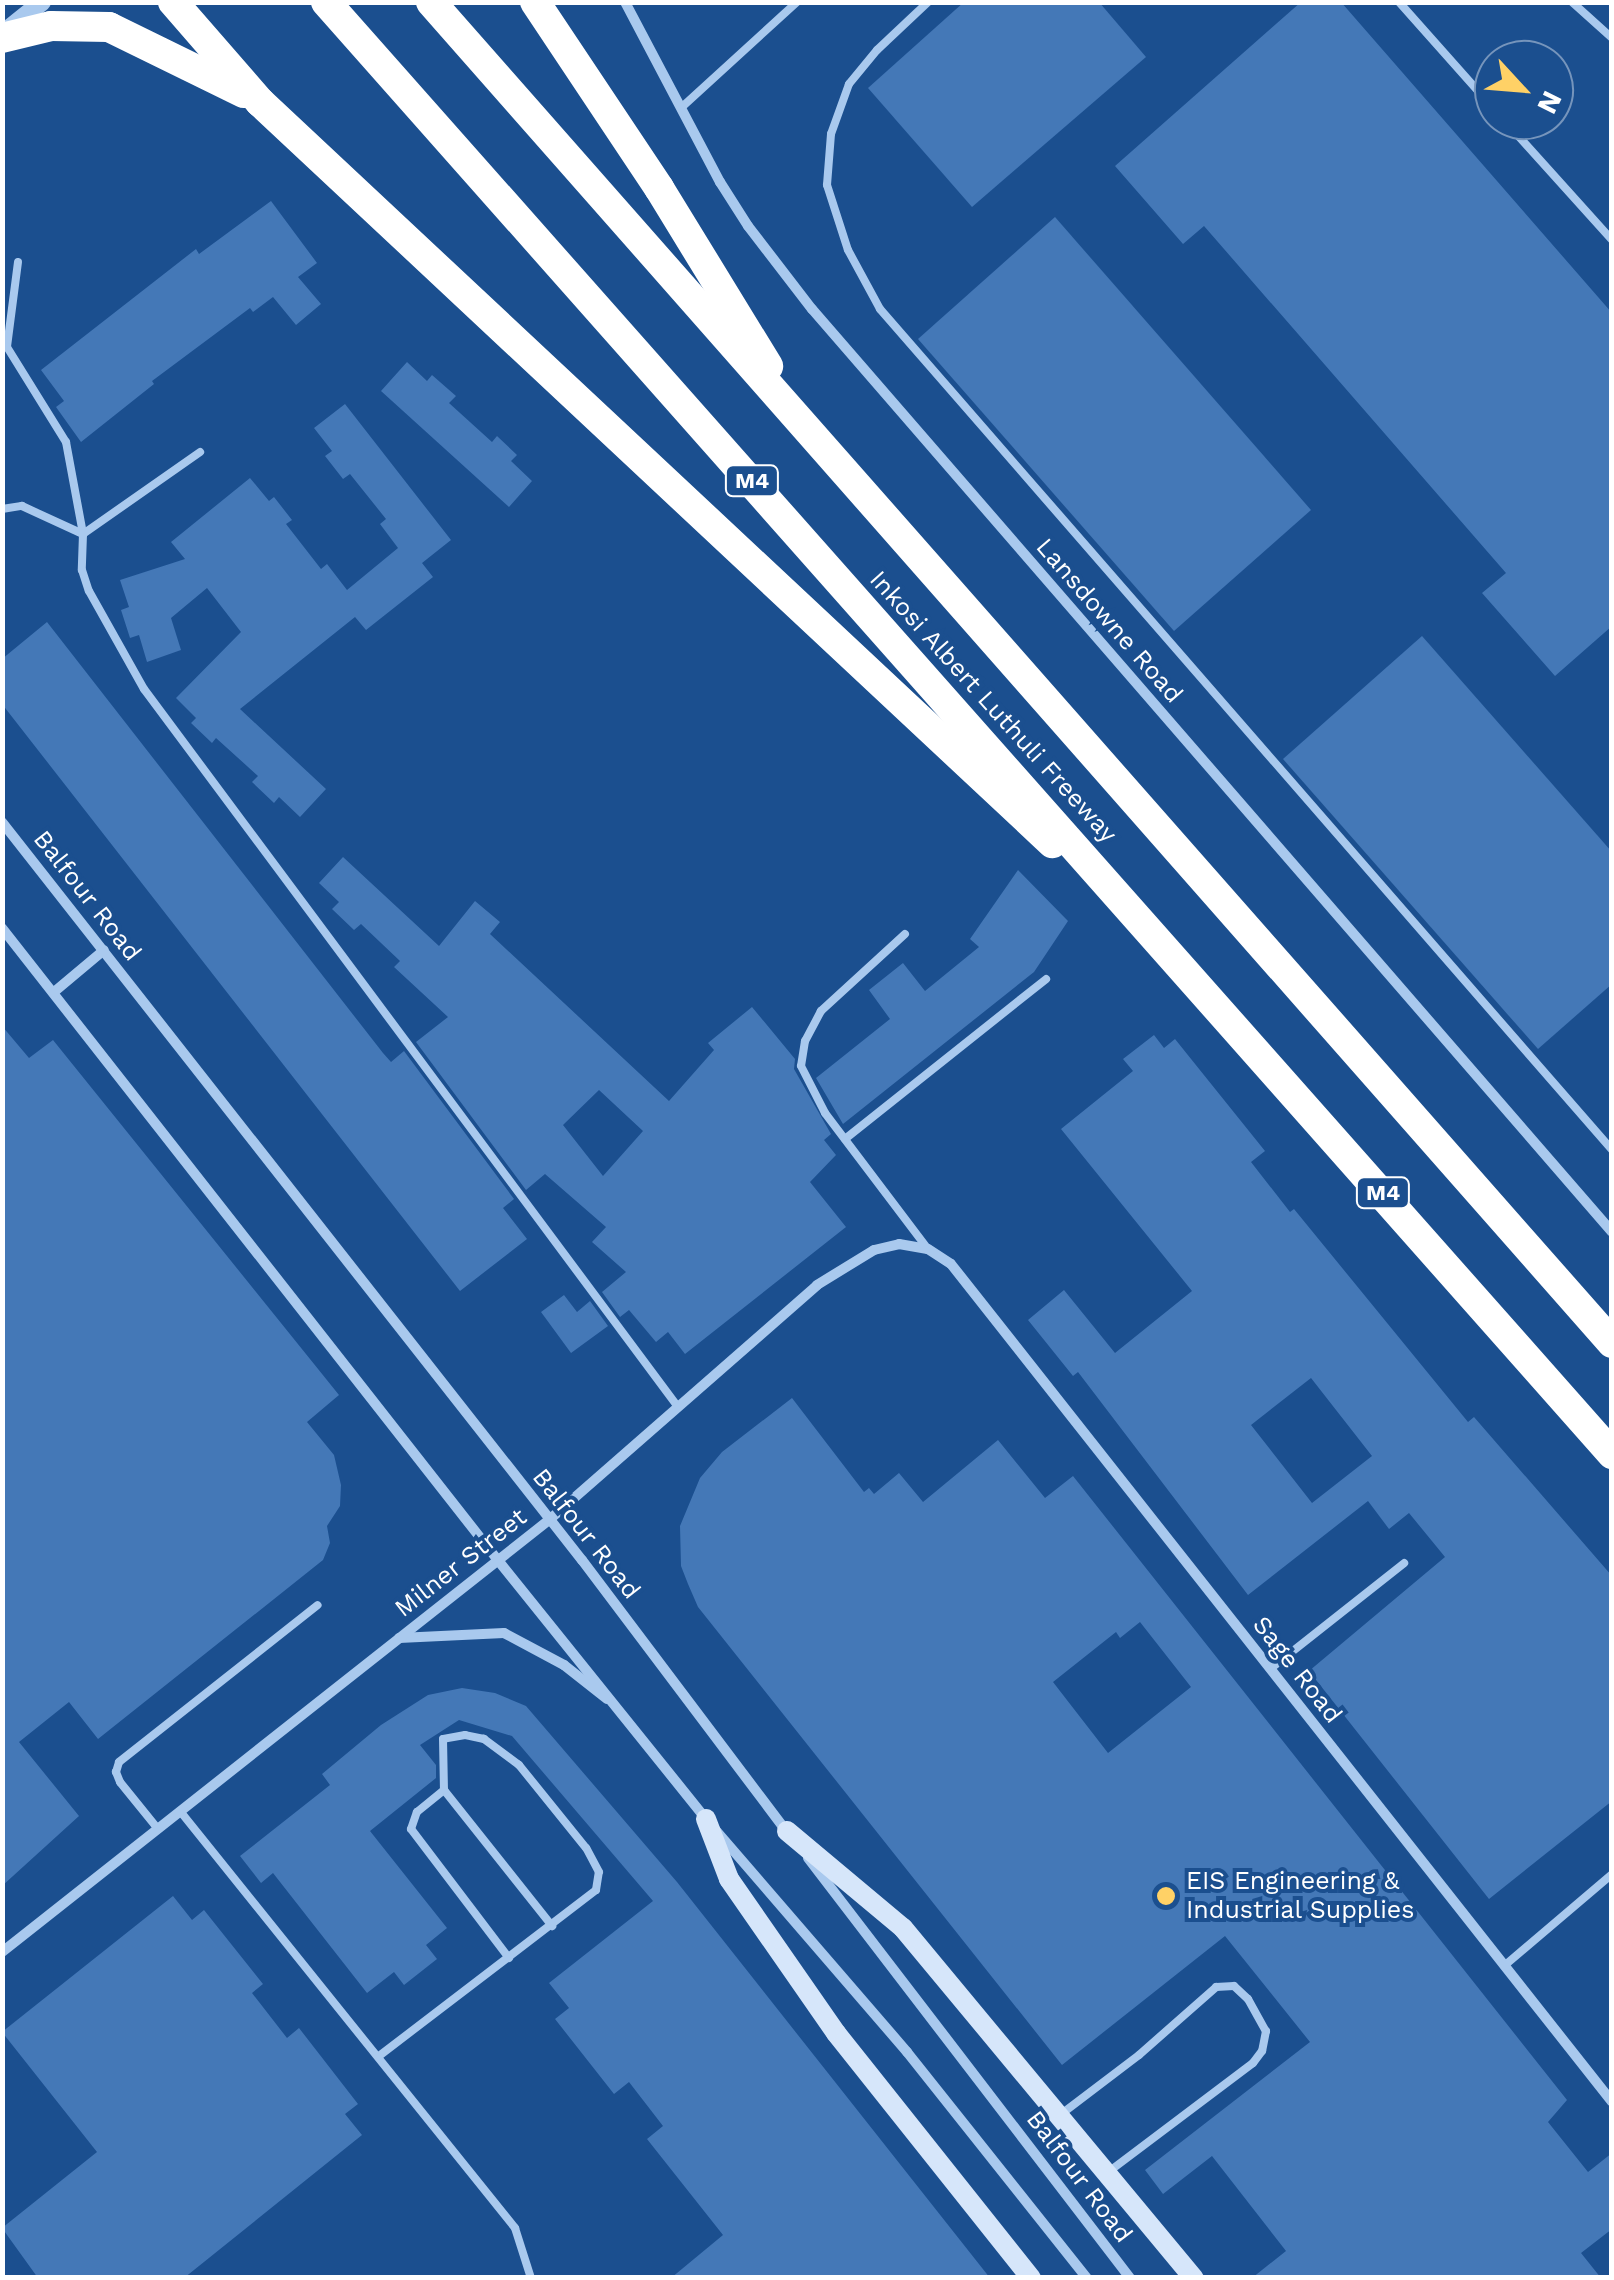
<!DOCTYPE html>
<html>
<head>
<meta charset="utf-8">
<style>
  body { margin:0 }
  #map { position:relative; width:1614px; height:2280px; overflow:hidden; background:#1b4f8f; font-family:"Work Sans",sans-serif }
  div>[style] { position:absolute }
  .building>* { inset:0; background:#4478b7 }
  .service>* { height:8px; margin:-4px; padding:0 4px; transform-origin:4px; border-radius:4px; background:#a9c9ee }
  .minor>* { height:10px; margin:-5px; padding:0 5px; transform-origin:5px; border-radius:5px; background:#a9c9ee }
  .tertiary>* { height:18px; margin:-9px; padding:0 9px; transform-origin:9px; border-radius:9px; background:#a9c9ee }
  .secondary>* { height:20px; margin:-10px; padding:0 10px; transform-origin:10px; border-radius:10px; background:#d6e6fa }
  .motorway>* { height:30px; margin:-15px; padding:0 15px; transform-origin:15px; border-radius:15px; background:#fff }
  .dots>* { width:28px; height:28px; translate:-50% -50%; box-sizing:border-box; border:5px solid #1b4f8f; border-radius:50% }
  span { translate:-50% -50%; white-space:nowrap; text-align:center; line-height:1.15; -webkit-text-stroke:8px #1b4f8f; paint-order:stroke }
  .shield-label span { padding:2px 8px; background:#1b4f8f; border:2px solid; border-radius:8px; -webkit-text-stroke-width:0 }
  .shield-label { font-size:22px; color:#fff; font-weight:700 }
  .street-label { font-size:25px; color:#fff }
  .poi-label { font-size:25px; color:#fff }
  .left { translate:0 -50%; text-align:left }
  .frame { position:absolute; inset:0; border:5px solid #fff; pointer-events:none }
  .north { position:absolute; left:1474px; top:40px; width:100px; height:100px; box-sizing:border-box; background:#1b4f8f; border:2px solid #7695bc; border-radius:50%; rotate:116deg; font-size:28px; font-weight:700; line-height:40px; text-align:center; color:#fff }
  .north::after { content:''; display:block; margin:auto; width:35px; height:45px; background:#ffd166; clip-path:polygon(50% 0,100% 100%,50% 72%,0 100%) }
</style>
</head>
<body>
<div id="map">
  <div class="building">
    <div style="clip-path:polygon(964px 2px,1099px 2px,1146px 57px,972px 207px,868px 88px)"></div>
    <div style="clip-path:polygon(1301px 2px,1341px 2px,1612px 313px,1612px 626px,1555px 676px,1482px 593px,1506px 573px,1204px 226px,1183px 244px,1115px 166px)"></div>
    <div style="clip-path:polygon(271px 201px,317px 263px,298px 277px,321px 304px,296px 325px,273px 297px,253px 312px,250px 308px,152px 381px,154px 384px,81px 442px,56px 407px,64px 401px,41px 370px,196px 249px,199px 254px)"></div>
    <div style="clip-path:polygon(1055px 217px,1311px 510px,1174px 631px,918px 339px)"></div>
    <div style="clip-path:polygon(407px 362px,427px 381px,432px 375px,456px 396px,449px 403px,492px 442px,497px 436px,517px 455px,511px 461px,532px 481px,509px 507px,381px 391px)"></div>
    <div style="clip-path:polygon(345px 404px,451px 540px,422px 563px,433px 577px,366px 630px,355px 617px,240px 709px,326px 789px,300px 817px,279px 797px,274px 803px,252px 782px,258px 776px,216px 738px,212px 743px,191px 723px,196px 718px,176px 698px,241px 632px,207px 588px,171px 618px,181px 650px,147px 662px,139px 635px,130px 638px,121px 610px,129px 607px,120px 580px,185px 559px,171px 542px,250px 478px,269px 501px,274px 497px,292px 520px,286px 524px,321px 569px,327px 564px,347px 590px,398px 548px,380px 524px,386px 519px,350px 474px,343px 479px,325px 456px,332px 451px,314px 428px)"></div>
    <div style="clip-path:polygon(47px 622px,383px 1053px,391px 1062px,404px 1051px,514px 1199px,503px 1208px,527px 1239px,460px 1291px,2px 704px,2px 659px)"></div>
    <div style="clip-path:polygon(1422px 636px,1612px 852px,1612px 984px,1538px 1049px,1283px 759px)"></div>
    <div style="clip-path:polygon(evenodd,343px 857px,439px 946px,475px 901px,500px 922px,490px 934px,669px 1101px,714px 1050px,708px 1043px,752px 1007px,795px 1059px,794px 1069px,831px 1134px,824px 1140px,836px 1155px,810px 1182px,846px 1227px,685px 1354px,668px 1332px,656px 1342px,629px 1310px,620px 1317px,602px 1292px,626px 1272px,592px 1242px,606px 1227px,545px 1174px,526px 1190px,416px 1042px,448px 1017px,394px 967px,400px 961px,361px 924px,354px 930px,332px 909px,339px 902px,319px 883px,343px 857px,599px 1090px,643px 1131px,603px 1176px,563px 1125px,599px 1090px)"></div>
    <div style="clip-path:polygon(1018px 870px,1068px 921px,1034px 972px,843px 1124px,816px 1078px,890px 1019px,869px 990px,903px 963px,925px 991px,979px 947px,970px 939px)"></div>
    <div style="clip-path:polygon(2px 1026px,29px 1058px,53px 1040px,339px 1395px,307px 1422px,334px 1455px,341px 1485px,340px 1506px,327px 1526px,330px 1543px,323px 1560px,98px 1739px,69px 1702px,19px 1742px,79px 1816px,2px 1886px)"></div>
    <div style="clip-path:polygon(evenodd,1154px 1035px,1164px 1048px,1175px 1039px,1265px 1151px,1251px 1162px,1290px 1212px,1294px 1209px,1468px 1422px,1474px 1417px,1612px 1576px,1612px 1801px,1489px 1899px,1309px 1671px,1445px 1557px,1409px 1513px,1389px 1529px,1368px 1501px,1248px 1595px,1078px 1372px,1073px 1376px,1028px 1320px,1064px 1290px,1115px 1353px,1192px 1291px,1061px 1129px,1133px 1071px,1123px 1059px,1154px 1035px,1311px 1378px,1372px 1456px,1312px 1503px,1251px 1425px,1311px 1378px)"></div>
    <div style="clip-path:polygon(564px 1295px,577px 1312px,590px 1301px,608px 1326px,571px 1353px,541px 1312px)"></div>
    <div style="clip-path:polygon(evenodd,792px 1398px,864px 1492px,869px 1488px,874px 1494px,899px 1473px,923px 1502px,998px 1440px,1045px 1498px,1073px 1476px,1567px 2100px,1548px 2122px,1588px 2172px,1612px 2153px,1612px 2229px,1581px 2253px,1601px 2278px,1252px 2278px,1286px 2251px,1212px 2156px,1163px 2194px,1145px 2170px,1310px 2042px,1225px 1936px,1062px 2065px,698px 1607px,688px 1584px,681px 1566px,680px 1526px,700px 1478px,722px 1452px,792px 1398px,1140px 1622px,1191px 1687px,1108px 1753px,1053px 1682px,1116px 1632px,1120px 1638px,1140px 1622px)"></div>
    <div style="clip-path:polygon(462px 1688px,495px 1693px,526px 1706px,677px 1882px,990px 2278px,671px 2278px,723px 2235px,647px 2139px,663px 2126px,629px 2082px,614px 2094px,555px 2019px,569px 2008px,549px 1983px,653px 1901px,512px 1736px,459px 1720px,420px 1745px,436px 1765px,436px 1778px,370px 1831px,447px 1928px,426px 1945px,437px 1959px,404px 1985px,394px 1972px,367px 1993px,273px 1873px,261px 1883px,240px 1856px,330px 1785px,322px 1774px,381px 1725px,428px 1695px)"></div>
    <div style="clip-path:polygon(173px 1896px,192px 1920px,204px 1910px,263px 1984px,252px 1993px,287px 2038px,299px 2028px,358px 2104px,345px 2114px,362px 2135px,184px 2278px,38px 2278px,2px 2228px,97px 2152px,2px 2032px)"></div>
  </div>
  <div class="service">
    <div style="left:928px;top:2px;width:70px;rotate:136.7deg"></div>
    <div style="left:877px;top:50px;width:44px;rotate:129.5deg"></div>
    <div style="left:849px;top:84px;width:53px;rotate:109.8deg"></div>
    <div style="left:831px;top:134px;width:51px;rotate:94.5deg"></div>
    <div style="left:827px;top:185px;width:68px;rotate:72.1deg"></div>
    <div style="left:848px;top:250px;width:67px;rotate:61.5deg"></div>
    <div style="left:880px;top:309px;width:1115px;rotate:48.96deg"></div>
    <div style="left:1399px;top:2px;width:143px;rotate:48.4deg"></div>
    <div style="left:1572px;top:2px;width:54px;rotate:42deg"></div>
    <div style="left:682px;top:107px;width:156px;rotate:-42.4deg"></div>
    <div style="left:1504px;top:120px;width:161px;rotate:48deg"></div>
    <div style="left:18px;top:262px;width:86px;rotate:97.4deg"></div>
    <div style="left:7px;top:347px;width:112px;rotate:58.2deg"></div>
    <div style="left:66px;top:442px;width:94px;rotate:79.5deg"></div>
    <div style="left:83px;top:534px;width:143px;rotate:-35deg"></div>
    <div style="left:2px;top:509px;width:20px;rotate:-9deg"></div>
    <div style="left:22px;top:506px;width:67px;rotate:24.7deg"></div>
    <div style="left:83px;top:534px;width:36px;rotate:92deg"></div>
    <div style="left:82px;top:570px;width:22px;rotate:72deg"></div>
    <div style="left:89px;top:591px;width:112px;rotate:60.7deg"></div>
    <div style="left:144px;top:689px;width:895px;rotate:53.36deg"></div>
    <div style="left:905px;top:934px;width:114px;rotate:137.5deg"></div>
    <div style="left:821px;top:1011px;width:34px;rotate:118deg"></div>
    <div style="left:805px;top:1041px;width:25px;rotate:99deg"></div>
    <div style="left:801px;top:1066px;width:53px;rotate:62.9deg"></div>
    <div style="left:825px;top:1113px;width:171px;rotate:52.9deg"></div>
    <div style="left:845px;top:1139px;width:257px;rotate:-38.5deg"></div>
    <div style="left:1270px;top:1669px;width:171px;rotate:-38.3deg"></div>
    <div style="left:180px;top:1811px;width:535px;rotate:51.22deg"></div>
    <div style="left:515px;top:2228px;width:52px;rotate:72.3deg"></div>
    <div style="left:158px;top:1829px;width:60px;rotate:-129deg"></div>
    <div style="left:120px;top:1782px;width:11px;rotate:-112deg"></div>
    <div style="left:116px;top:1772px;width:10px;rotate:-73deg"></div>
    <div style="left:119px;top:1762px;width:253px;rotate:-38.3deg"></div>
    <div style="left:509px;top:1958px;width:162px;rotate:-127.2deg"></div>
    <div style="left:411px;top:1829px;width:18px;rotate:-71deg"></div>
    <div style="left:417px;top:1812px;width:35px;rotate:-39deg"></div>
    <div style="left:444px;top:1790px;width:174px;rotate:51.5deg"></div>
    <div style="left:1504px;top:1966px;width:142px;rotate:-40.4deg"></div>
    <div style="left:379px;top:2056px;width:273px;rotate:-37.4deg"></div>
    <div style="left:596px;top:1890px;width:18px;rotate:-81deg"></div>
    <div style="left:599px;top:1872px;width:27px;rotate:-118deg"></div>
    <div style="left:586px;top:1848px;width:107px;rotate:-128.9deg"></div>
    <div style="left:519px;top:1765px;width:44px;rotate:-143.4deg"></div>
    <div style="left:484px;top:1739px;width:19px;rotate:-168deg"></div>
    <div style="left:465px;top:1735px;width:22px;rotate:170deg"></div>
    <div style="left:443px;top:1739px;width:51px;rotate:88.9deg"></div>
    <div style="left:1060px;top:2115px;width:99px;rotate:-37.2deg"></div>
    <div style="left:1139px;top:2055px;width:103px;rotate:-41.4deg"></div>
    <div style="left:1216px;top:1987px;width:18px;rotate:-3deg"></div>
    <div style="left:1234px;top:1986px;width:19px;rotate:43deg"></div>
    <div style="left:1248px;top:1999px;width:37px;rotate:61deg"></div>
    <div style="left:1266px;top:2031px;width:20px;rotate:101deg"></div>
    <div style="left:1262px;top:2051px;width:15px;rotate:127deg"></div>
    <div style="left:1253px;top:2063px;width:183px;rotate:143deg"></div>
  </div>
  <div class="minor">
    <div style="left:625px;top:2px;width:204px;rotate:62.2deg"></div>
    <div style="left:720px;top:182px;width:52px;rotate:57.5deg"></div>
    <div style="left:748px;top:226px;width:105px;rotate:52.4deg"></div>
    <div style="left:812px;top:309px;width:1221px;rotate:49.08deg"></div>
    <div style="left:2px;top:822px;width:939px;rotate:51.84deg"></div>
    <div style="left:582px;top:1560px;width:342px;rotate:53deg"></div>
    <div style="left:2px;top:928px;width:802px;rotate:51.89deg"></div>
    <div style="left:497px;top:1559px;width:334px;rotate:51.2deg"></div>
    <div style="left:706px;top:1819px;width:308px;rotate:49.2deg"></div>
    <div style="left:907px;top:2052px;width:289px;rotate:51.5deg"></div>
    <div style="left:54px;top:992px;width:65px;rotate:-40deg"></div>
    <div style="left:399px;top:1638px;width:105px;rotate:-2.7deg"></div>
    <div style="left:504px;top:1633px;width:68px;rotate:28.1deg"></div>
    <div style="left:564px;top:1665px;width:55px;rotate:38.3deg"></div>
    <div style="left:808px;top:1858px;width:529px;rotate:52.52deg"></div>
    <div style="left:2px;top:1952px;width:697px;rotate:-38.3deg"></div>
    <div style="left:549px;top:1520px;width:356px;rotate:-41.2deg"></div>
    <div style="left:817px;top:1285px;width:67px;rotate:-31.6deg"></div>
    <div style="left:874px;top:1250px;width:26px;rotate:-13deg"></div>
    <div style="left:899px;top:1244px;width:29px;rotate:10deg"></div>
    <div style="left:928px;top:1249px;width:27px;rotate:33deg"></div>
    <div style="left:951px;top:1264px;width:1067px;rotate:51.73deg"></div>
  </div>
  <div class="tertiary">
    <div style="left:7px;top:30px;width:45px;rotate:-38.7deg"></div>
  </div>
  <div class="secondary">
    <div style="left:706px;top:1819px;width:64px;rotate:69deg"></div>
    <div style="left:729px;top:1879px;width:188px;rotate:55.2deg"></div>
    <div style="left:836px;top:2033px;width:313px;rotate:51.5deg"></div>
    <div style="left:787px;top:1831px;width:151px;rotate:39.9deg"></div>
    <div style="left:903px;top:1928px;width:455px;rotate:50.3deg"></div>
  </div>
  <div class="motorway">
    <div style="left:173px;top:2px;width:133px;rotate:49deg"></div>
    <div style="left:260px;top:102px;width:1085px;rotate:43.09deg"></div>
    <div style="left:326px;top:2px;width:1940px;rotate:48.47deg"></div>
    <div style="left:431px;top:2px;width:1787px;rotate:48.63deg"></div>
    <div style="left:535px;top:2px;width:224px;rotate:56.3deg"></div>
    <div style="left:659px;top:188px;width:209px;rotate:58.5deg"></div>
    <div style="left:2px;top:38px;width:50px;rotate:-13.8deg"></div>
    <div style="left:51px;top:26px;width:58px;rotate:1deg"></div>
    <div style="left:109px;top:27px;width:150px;rotate:26.1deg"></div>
  </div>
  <div class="dots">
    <div style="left:1166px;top:1896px;background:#ffd166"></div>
  </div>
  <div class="shield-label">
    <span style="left:752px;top:481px">M4</span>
    <span style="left:1383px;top:1193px">M4</span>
  </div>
  <div class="street-label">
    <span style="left:1109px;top:621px;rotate:49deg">Lansdowne Road</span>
    <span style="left:993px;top:707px;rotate:48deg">Inkosi Albert Luthuli Freeway</span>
    <span style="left:87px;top:896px;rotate:52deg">Balfour Road</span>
    <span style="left:586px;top:1534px;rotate:52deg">Balfour Road</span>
    <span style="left:461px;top:1563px;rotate:-38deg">Milner Street</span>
    <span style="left:1297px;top:1670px;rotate:52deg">Sage Road</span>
    <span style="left:1079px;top:2177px;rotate:53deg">Balfour Road</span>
  </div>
  <div class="poi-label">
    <span class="left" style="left:1186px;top:1896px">EIS Engineering &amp;<br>Industrial Supplies</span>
  </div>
  <div class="frame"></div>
  <div class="north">N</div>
</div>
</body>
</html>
